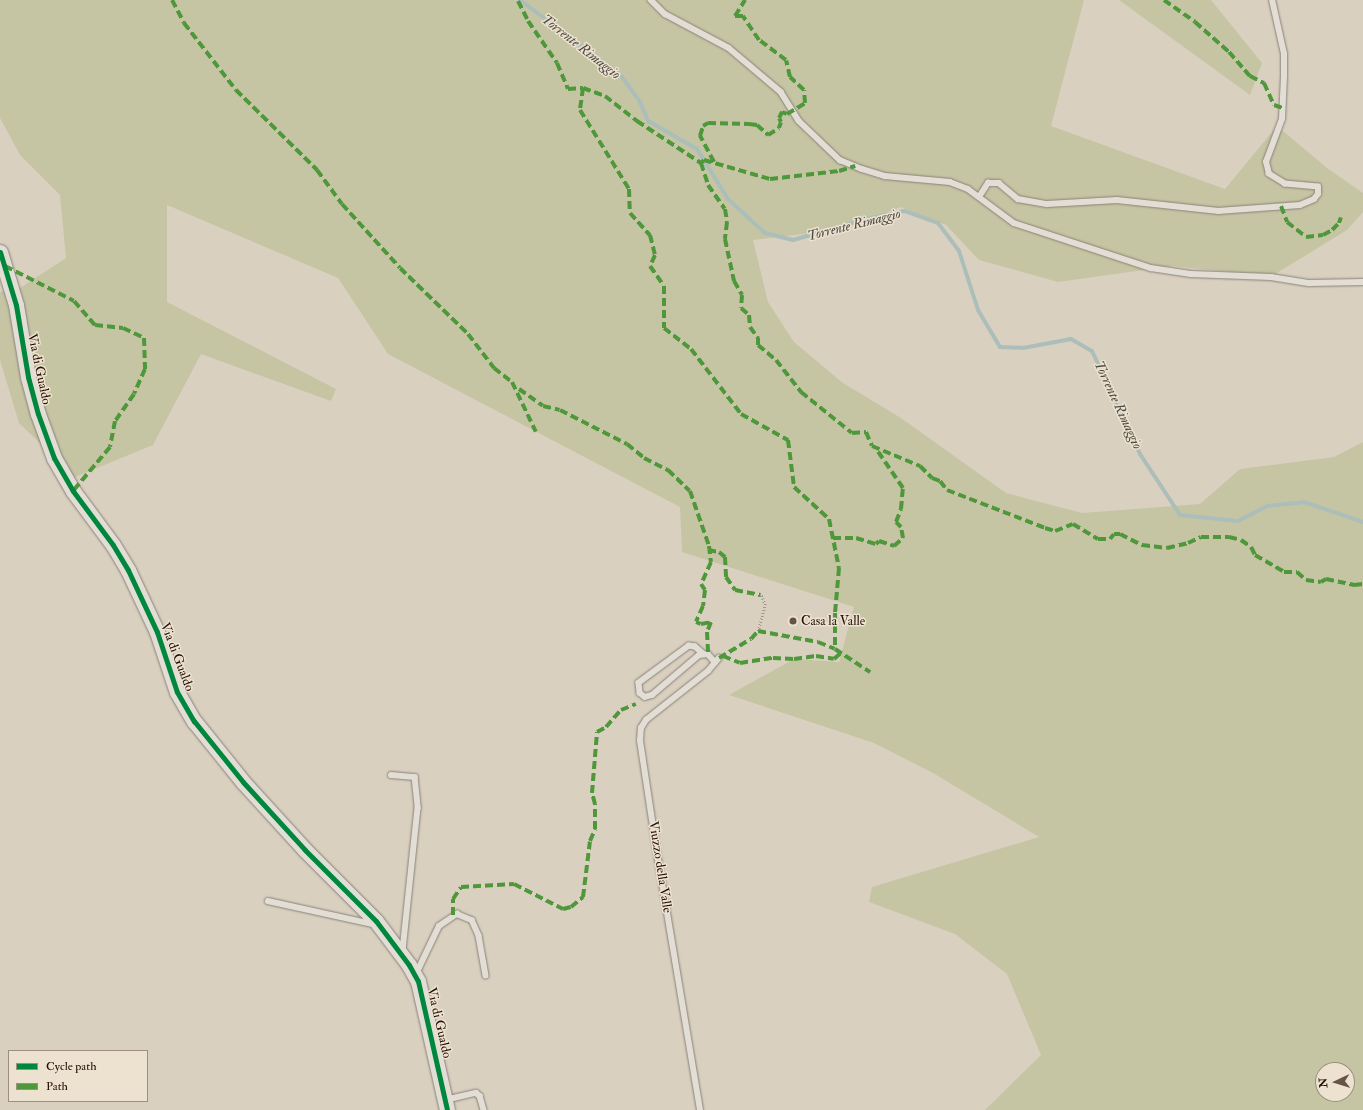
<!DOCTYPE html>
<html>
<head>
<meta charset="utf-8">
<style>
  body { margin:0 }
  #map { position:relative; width:1363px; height:1110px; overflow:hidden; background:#dad0c0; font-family:"IM FELL Double Pica",serif }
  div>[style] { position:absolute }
  .green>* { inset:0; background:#c5c5a4 }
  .stream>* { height:4px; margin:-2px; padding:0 2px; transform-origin:2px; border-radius:2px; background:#acbeb9 }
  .path>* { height:2.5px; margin-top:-1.25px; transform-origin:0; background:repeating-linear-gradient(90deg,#9e9890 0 1px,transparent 0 3px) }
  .roads { filter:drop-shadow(0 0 1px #8a8277) drop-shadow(0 0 1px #8a8277) }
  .lane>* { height:5.5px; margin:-2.75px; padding:0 2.75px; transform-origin:2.75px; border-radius:2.75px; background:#e2ded5 }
  .secondary>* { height:15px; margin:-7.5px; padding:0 7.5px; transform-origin:7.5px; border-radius:7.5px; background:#e2ded5 }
  .quiet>* { height:4px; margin-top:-2px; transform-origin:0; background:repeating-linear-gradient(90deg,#4e973a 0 8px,transparent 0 12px) }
  .cycleway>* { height:5px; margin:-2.5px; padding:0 2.5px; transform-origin:2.5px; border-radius:2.5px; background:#00873e }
  .dots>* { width:11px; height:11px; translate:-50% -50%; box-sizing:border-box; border:2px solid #ede2d0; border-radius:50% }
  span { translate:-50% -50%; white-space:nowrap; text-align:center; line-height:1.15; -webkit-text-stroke:3px #ede2d0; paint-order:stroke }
  .street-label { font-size:13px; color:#251004 }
  .poi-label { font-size:13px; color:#251004 }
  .left { translate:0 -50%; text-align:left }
  .water-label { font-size:14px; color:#4d4a42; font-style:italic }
  .legend { position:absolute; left:8px; top:1050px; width:140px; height:52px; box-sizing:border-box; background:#ede2d0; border:1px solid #9d8e7e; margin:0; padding:5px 7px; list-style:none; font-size:12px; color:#251004 }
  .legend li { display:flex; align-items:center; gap:8px; height:20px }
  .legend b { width:20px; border:1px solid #9d8e7e }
  .north { position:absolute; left:1315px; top:1062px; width:40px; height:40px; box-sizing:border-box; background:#ede2d0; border:1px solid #9d8e7e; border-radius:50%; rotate:266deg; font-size:11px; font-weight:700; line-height:16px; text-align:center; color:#251004 }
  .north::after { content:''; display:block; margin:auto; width:14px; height:18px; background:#645346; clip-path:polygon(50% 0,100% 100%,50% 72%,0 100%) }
</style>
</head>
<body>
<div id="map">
  <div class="green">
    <div style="clip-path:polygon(evenodd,0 0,1084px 0,1051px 126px,1225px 189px,1277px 126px,1327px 168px,1363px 193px,1363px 212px,1347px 230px,1272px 276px,1172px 266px,1058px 282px,979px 260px,946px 225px,901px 207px,842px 229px,753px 240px,768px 302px,794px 342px,843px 383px,901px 418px,1006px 493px,1082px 513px,1200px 504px,1240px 469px,1334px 457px,1363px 442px,1363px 1110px,985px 1110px,1041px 1055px,1007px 974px,955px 934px,869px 902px,872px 887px,1039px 837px,933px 773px,874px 743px,729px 695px,794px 659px,839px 662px,854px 607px,682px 552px,680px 507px,388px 354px,338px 278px,167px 205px,167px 302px,336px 389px,331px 401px,201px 354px,153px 445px,75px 477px,19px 423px,0 360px,0 292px,20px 288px,66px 258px,60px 195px,20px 155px,0 118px,0 0,1323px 1070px,1347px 1070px,1347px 1094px,1323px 1094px,1323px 1070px)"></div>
    <div style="clip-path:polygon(1119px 0,1211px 0,1262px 63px,1250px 95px)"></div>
  </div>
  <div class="stream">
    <div style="left:520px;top:0;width:128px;rotate:37deg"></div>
    <div style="left:622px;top:77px;width:31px;rotate:54deg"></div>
    <div style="left:640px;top:102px;width:21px;rotate:67deg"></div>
    <div style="left:648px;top:121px;width:56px;rotate:29.7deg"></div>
    <div style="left:697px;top:149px;width:59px;rotate:58.2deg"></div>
    <div style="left:728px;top:199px;width:50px;rotate:42.6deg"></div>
    <div style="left:765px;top:233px;width:29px;rotate:14deg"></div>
    <div style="left:793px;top:240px;width:76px;rotate:-16deg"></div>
    <div style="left:866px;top:219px;width:40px;rotate:-12deg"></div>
    <div style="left:905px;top:211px;width:35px;rotate:20deg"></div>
    <div style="left:938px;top:223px;width:35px;rotate:53deg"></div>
    <div style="left:959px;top:251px;width:62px;rotate:72.1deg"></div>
    <div style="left:978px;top:310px;width:43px;rotate:59.3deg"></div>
    <div style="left:1000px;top:347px;width:23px;rotate:2deg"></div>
    <div style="left:1023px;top:348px;width:49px;rotate:-10.6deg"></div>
    <div style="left:1071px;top:339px;width:24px;rotate:30deg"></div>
    <div style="left:1092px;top:351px;width:114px;rotate:65deg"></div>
    <div style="left:1140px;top:454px;width:73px;rotate:56.7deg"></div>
    <div style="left:1180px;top:515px;width:58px;rotate:5.9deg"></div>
    <div style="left:1238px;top:521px;width:34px;rotate:-27deg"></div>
    <div style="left:1268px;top:506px;width:36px;rotate:-6deg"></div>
    <div style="left:1304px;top:502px;width:62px;rotate:18.7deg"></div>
  </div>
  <div class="path">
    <div style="left:758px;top:631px;width:27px;rotate:-75deg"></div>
    <div style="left:765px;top:605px;width:11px;rotate:-112deg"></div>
  </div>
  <div class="roads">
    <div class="lane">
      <div style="left:651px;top:0;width:20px;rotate:45deg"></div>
      <div style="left:665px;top:14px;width:72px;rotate:28deg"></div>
      <div style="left:729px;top:48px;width:68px;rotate:40.2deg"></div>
      <div style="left:781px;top:92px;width:34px;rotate:58deg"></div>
      <div style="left:799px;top:121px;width:57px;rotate:43.6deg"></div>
      <div style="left:840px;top:160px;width:24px;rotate:22deg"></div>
      <div style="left:862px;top:169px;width:24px;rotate:17deg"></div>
      <div style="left:885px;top:176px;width:65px;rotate:5.3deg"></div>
      <div style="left:950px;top:182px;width:19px;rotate:21deg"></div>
      <div style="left:968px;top:189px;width:57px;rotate:36.5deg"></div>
      <div style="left:1014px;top:223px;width:144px;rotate:18.2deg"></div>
      <div style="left:1151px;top:268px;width:40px;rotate:8.5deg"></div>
      <div style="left:1191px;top:274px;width:80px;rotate:2.1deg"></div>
      <div style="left:1271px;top:277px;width:39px;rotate:9deg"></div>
      <div style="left:1310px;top:283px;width:53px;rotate:-1.1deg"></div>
      <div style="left:979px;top:197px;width:17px;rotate:-57deg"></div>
      <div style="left:988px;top:183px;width:11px"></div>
      <div style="left:999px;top:183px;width:25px;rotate:40deg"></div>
      <div style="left:1018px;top:199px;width:29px;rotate:10deg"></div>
      <div style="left:1047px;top:204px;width:70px;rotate:-3.3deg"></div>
      <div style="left:1117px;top:200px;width:102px;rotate:6.2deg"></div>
      <div style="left:1218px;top:211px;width:82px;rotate:-4.2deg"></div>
      <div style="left:1300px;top:205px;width:15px;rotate:-23deg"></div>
      <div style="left:1314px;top:199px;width:6px;rotate:-51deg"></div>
      <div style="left:1318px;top:194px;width:7px;rotate:-90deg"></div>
      <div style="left:1318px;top:187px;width:33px;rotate:-175deg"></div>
      <div style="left:1285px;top:184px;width:19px;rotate:-148deg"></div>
      <div style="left:1269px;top:174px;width:12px;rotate:-104deg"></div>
      <div style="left:1266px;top:162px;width:46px;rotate:-69.6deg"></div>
      <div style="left:1282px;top:119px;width:43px;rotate:-87.3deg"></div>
      <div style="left:1284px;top:76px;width:22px;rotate:-90deg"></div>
      <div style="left:1284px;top:54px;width:55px;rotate:-102.5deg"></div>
      <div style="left:703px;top:654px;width:11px;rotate:-139deg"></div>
      <div style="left:695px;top:647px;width:6px;rotate:-171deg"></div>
      <div style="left:689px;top:646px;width:62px;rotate:143.5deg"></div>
      <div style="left:639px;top:683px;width:10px;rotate:84deg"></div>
      <div style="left:640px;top:693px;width:6px;rotate:39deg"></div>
      <div style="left:645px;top:697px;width:7px;rotate:-16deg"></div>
      <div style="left:652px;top:695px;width:62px;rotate:-40.4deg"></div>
      <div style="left:699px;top:655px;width:9px;rotate:-6deg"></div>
      <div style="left:708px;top:654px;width:11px;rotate:49deg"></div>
      <div style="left:391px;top:775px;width:24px;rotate:5deg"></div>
      <div style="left:415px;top:777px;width:31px;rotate:84deg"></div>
      <div style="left:418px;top:808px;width:144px;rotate:96deg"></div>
      <div style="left:268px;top:901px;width:107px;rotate:12.4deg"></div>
      <div style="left:416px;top:974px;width:53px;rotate:-64.4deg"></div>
      <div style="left:439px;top:926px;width:22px;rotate:-34deg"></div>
      <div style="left:457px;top:914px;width:16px;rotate:22deg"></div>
      <div style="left:472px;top:920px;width:17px;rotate:66deg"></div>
      <div style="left:479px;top:936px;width:40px;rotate:80deg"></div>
      <div style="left:445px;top:1100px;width:32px;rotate:-13deg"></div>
      <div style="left:476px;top:1093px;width:5px;rotate:37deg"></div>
      <div style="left:480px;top:1096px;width:15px;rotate:74deg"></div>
      <div style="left:700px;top:1110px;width:254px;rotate:-99.5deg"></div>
      <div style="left:658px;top:860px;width:120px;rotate:-98.6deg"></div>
      <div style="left:640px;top:741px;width:13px;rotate:-86deg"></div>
      <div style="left:641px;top:728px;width:9px;rotate:-58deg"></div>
      <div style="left:646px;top:720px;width:79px;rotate:-38.3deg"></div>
      <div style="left:708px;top:671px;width:17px;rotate:-50deg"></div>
    </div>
    <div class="secondary">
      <div style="left:0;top:252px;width:55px;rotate:73.2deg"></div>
      <div style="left:16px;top:305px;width:73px;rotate:80.5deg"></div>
      <div style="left:28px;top:377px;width:38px;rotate:75deg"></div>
      <div style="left:38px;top:414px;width:47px;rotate:70deg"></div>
      <div style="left:54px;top:458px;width:38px;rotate:60deg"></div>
      <div style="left:73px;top:491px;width:67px;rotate:53.5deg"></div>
      <div style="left:113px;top:545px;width:29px;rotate:59deg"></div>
      <div style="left:128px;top:570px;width:68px;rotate:64.9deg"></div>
      <div style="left:157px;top:632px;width:63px;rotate:71.6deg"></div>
      <div style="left:177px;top:692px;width:34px;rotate:60deg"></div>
      <div style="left:194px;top:721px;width:78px;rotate:51.2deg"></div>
      <div style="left:243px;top:782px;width:92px;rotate:47.6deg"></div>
      <div style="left:305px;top:850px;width:100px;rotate:45deg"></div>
      <div style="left:376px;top:921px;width:55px;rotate:53.1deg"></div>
      <div style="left:409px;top:965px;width:18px;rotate:61deg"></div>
      <div style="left:418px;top:981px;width:132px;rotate:77.3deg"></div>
    </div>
  </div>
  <div class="quiet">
    <div style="left:172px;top:0;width:26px;rotate:62deg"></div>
    <div style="left:184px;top:23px;width:85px;rotate:52.2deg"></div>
    <div style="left:236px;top:90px;width:114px;rotate:44.6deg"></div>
    <div style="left:317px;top:170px;width:42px;rotate:53.7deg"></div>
    <div style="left:342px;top:204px;width:86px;rotate:47.8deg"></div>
    <div style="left:400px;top:268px;width:95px;rotate:44.1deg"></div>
    <div style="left:468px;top:334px;width:43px;rotate:52.6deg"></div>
    <div style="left:494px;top:368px;width:23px;rotate:38deg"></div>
    <div style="left:512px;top:382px;width:55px;rotate:64.4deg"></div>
    <div style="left:1164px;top:0;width:38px;rotate:35deg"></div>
    <div style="left:1195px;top:22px;width:45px;rotate:41.4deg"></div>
    <div style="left:1229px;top:52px;width:32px;rotate:49deg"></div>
    <div style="left:1250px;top:76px;width:16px;rotate:27deg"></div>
    <div style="left:1264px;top:83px;width:24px;rotate:66deg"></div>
    <div style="left:1274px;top:105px;width:9px;rotate:18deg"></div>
    <div style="left:518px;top:1px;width:22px;rotate:63deg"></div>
    <div style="left:528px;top:21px;width:51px;rotate:55.4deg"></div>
    <div style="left:557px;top:63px;width:28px;rotate:67deg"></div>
    <div style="left:568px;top:89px;width:15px;rotate:-4deg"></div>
    <div style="left:583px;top:88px;width:23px;rotate:20deg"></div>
    <div style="left:605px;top:96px;width:41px;rotate:38deg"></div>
    <div style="left:637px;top:121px;width:77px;rotate:33.3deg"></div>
    <div style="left:701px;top:163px;width:23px;rotate:72deg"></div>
    <div style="left:708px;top:185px;width:29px;rotate:55deg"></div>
    <div style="left:725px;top:209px;width:13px;rotate:81deg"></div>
    <div style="left:727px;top:222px;width:17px;rotate:97deg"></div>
    <div style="left:725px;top:239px;width:43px;rotate:77.9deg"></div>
    <div style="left:734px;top:281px;width:16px;rotate:60deg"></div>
    <div style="left:742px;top:295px;width:13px;rotate:94deg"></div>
    <div style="left:741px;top:308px;width:11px;rotate:41deg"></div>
    <div style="left:749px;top:315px;width:12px;rotate:85deg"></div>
    <div style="left:750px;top:327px;width:14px;rotate:54deg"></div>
    <div style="left:758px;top:338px;width:7px;rotate:90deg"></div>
    <div style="left:758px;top:345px;width:23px;rotate:40deg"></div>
    <div style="left:776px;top:360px;width:41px;rotate:52deg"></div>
    <div style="left:801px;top:392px;width:65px;rotate:38.8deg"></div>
    <div style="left:852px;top:433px;width:14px;rotate:-4deg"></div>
    <div style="left:866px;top:432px;width:15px;rotate:67deg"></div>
    <div style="left:872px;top:446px;width:52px;rotate:22.6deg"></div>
    <div style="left:920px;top:466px;width:17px;rotate:45deg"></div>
    <div style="left:932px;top:478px;width:9px;rotate:21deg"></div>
    <div style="left:940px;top:481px;width:11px;rotate:52deg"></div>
    <div style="left:947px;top:490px;width:105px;rotate:21.2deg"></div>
    <div style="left:1045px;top:528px;width:10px;rotate:17deg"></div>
    <div style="left:1055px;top:531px;width:19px;rotate:-21deg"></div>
    <div style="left:1073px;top:524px;width:29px;rotate:31deg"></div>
    <div style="left:1098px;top:539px;width:12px"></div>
    <div style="left:1110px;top:539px;width:6px;rotate:-51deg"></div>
    <div style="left:1114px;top:534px;width:6px"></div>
    <div style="left:1120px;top:534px;width:25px;rotate:27deg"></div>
    <div style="left:1142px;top:545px;width:25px;rotate:7deg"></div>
    <div style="left:1167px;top:548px;width:22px;rotate:-13deg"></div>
    <div style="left:1188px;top:543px;width:14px;rotate:-25deg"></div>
    <div style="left:1201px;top:537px;width:28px"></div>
    <div style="left:1229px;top:537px;width:12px;rotate:14deg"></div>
    <div style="left:1241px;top:540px;width:12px;rotate:35deg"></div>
    <div style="left:1251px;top:547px;width:9px;rotate:63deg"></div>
    <div style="left:1255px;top:555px;width:34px;rotate:30deg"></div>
    <div style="left:1284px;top:572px;width:13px"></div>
    <div style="left:1297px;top:572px;width:12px;rotate:42deg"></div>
    <div style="left:1306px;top:580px;width:15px;rotate:8deg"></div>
    <div style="left:1321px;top:582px;width:6px;rotate:-31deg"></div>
    <div style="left:1326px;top:579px;width:29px;rotate:12deg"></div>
    <div style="left:1354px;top:585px;width:9px;rotate:-6deg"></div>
    <div style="left:583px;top:88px;width:22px;rotate:98deg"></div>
    <div style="left:580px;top:110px;width:93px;rotate:58.2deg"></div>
    <div style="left:629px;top:189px;width:24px;rotate:88deg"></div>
    <div style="left:630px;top:213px;width:30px;rotate:48deg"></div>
    <div style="left:650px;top:235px;width:21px;rotate:76deg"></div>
    <div style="left:655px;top:255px;width:12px;rotate:114deg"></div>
    <div style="left:650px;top:266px;width:24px;rotate:55deg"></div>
    <div style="left:664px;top:286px;width:42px;rotate:90deg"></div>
    <div style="left:664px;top:328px;width:34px;rotate:38deg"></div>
    <div style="left:691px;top:349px;width:82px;rotate:52.4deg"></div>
    <div style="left:741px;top:414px;width:54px;rotate:29deg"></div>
    <div style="left:788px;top:440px;width:47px;rotate:82.7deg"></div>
    <div style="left:794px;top:487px;width:47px;rotate:42.4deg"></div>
    <div style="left:829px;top:519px;width:50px;rotate:78.5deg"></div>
    <div style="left:839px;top:568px;width:45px;rotate:95.1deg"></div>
    <div style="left:835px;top:613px;width:36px;rotate:90deg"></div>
    <div style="left:714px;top:162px;width:30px;rotate:-118deg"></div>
    <div style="left:700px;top:136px;width:10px;rotate:-73deg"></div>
    <div style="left:703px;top:126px;width:6px;rotate:-31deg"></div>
    <div style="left:708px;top:123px;width:41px;rotate:1.4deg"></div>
    <div style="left:749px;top:124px;width:8px;rotate:7deg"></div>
    <div style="left:757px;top:125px;width:15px;rotate:42deg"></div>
    <div style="left:768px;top:135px;width:13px;rotate:-32deg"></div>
    <div style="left:779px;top:128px;width:6px;rotate:-72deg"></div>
    <div style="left:781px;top:122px;width:4px;rotate:-117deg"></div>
    <div style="left:779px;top:118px;width:7px;rotate:-63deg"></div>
    <div style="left:782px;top:112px;width:5px;rotate:22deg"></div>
    <div style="left:787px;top:114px;width:21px;rotate:-31deg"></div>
    <div style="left:805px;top:103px;width:13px;rotate:-94deg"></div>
    <div style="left:804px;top:90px;width:19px;rotate:-137deg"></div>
    <div style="left:790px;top:77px;width:17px;rotate:-103deg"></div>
    <div style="left:786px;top:60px;width:34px;rotate:-143deg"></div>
    <div style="left:759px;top:40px;width:29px;rotate:-124deg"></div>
    <div style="left:743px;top:16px;width:8px;rotate:180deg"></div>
    <div style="left:735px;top:16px;width:19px;rotate:-58deg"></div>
    <div style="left:701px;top:163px;width:4px;rotate:-45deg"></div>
    <div style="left:704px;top:160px;width:69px;rotate:16.1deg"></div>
    <div style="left:770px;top:179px;width:69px;rotate:-6.6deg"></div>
    <div style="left:839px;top:171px;width:17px;rotate:-17deg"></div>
    <div style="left:1281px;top:206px;width:17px;rotate:69deg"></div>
    <div style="left:1287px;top:222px;width:24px;rotate:38deg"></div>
    <div style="left:1306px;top:237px;width:17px;rotate:-7deg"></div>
    <div style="left:1323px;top:235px;width:10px;rotate:-29deg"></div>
    <div style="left:1332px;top:230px;width:10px;rotate:-45deg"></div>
    <div style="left:1339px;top:223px;width:6px;rotate:-72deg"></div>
    <div style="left:5px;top:266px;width:77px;rotate:26.9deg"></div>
    <div style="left:74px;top:301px;width:32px;rotate:49deg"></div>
    <div style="left:95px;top:325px;width:28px;rotate:6deg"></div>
    <div style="left:123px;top:328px;width:23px;rotate:25deg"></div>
    <div style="left:144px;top:338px;width:31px;rotate:88deg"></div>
    <div style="left:145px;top:369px;width:27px;rotate:114deg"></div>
    <div style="left:134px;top:394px;width:33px;rotate:125deg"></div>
    <div style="left:115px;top:421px;width:26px;rotate:101deg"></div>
    <div style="left:110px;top:447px;width:57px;rotate:130.1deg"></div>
    <div style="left:519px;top:389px;width:29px;rotate:35deg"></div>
    <div style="left:543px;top:406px;width:17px;rotate:13deg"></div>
    <div style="left:560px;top:410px;width:75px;rotate:26.9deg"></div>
    <div style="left:627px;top:444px;width:22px;rotate:39deg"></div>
    <div style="left:644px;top:458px;width:27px;rotate:27deg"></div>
    <div style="left:668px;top:470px;width:30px;rotate:44deg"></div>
    <div style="left:690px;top:491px;width:58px;rotate:70.9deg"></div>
    <div style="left:709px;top:546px;width:16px;rotate:83deg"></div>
    <div style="left:711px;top:562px;width:24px;rotate:114deg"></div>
    <div style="left:701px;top:584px;width:7px;rotate:56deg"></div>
    <div style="left:705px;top:590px;width:16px;rotate:97deg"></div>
    <div style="left:703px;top:606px;width:17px;rotate:114deg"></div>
    <div style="left:696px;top:622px;width:5px;rotate:22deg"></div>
    <div style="left:701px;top:624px;width:10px;rotate:-11deg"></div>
    <div style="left:711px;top:622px;width:11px;rotate:112deg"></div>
    <div style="left:707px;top:632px;width:22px;rotate:87deg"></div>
    <div style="left:833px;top:538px;width:23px"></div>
    <div style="left:856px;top:538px;width:21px;rotate:17deg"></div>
    <div style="left:876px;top:544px;width:4px;rotate:-45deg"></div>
    <div style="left:879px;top:541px;width:16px;rotate:18deg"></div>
    <div style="left:894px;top:546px;width:12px;rotate:-42deg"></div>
    <div style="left:903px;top:538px;width:11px;rotate:-100deg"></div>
    <div style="left:901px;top:527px;width:7px;rotate:-135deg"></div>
    <div style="left:896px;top:522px;width:14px;rotate:-69deg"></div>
    <div style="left:901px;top:509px;width:21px;rotate:-85deg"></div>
    <div style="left:903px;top:488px;width:46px;rotate:-124.4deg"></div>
    <div style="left:708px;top:550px;width:11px;rotate:10deg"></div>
    <div style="left:719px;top:552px;width:8px;rotate:40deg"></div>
    <div style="left:725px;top:557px;width:20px;rotate:87deg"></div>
    <div style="left:726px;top:577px;width:16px;rotate:55deg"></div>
    <div style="left:735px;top:590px;width:26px;rotate:11deg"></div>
    <div style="left:723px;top:656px;width:18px;rotate:22deg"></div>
    <div style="left:740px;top:663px;width:33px;rotate:-9deg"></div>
    <div style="left:773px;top:658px;width:21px;rotate:3deg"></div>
    <div style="left:794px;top:659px;width:22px;rotate:-8deg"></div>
    <div style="left:816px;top:656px;width:18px;rotate:9deg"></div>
    <div style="left:834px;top:659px;width:9px;rotate:-41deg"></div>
    <div style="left:719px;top:658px;width:37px;rotate:-31deg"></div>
    <div style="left:751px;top:639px;width:11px;rotate:-49deg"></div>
    <div style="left:758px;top:631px;width:61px;rotate:10.4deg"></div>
    <div style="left:818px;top:642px;width:18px;rotate:22deg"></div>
    <div style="left:835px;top:649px;width:42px;rotate:33.3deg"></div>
    <div style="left:453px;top:915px;width:16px;rotate:-90deg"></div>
    <div style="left:453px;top:899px;width:14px;rotate:-56deg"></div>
    <div style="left:461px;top:887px;width:53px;rotate:-3.2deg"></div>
    <div style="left:514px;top:884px;width:55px;rotate:27deg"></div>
    <div style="left:563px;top:909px;width:8px;rotate:-14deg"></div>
    <div style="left:571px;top:907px;width:16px;rotate:-40deg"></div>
    <div style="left:583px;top:897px;width:56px;rotate:-82.9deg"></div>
    <div style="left:590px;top:841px;width:13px;rotate:-67deg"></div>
    <div style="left:595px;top:829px;width:25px;rotate:-90deg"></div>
    <div style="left:595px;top:804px;width:11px;rotate:-105deg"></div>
    <div style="left:592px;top:793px;width:61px;rotate:-85.3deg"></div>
    <div style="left:597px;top:732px;width:10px;rotate:-29deg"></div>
    <div style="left:606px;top:727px;width:23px;rotate:-49deg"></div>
    <div style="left:621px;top:710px;width:16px;rotate:-22deg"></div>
  </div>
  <div class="cycleway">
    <div style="left:0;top:252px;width:55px;rotate:73.2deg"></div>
    <div style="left:16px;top:305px;width:73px;rotate:80.5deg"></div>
    <div style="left:28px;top:377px;width:38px;rotate:75deg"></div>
    <div style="left:38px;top:414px;width:47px;rotate:70deg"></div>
    <div style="left:54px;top:458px;width:38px;rotate:60deg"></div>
    <div style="left:73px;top:491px;width:67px;rotate:53.5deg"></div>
    <div style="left:113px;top:545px;width:29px;rotate:59deg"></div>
    <div style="left:128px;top:570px;width:68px;rotate:64.9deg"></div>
    <div style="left:157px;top:632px;width:63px;rotate:71.6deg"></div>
    <div style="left:177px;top:692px;width:34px;rotate:60deg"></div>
    <div style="left:194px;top:721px;width:78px;rotate:51.2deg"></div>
    <div style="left:243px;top:782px;width:92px;rotate:47.6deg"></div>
    <div style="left:305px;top:850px;width:100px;rotate:45deg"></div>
    <div style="left:376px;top:921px;width:55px;rotate:53.1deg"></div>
    <div style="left:409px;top:965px;width:18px;rotate:61deg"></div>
    <div style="left:418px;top:981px;width:132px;rotate:77.3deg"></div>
  </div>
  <div class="dots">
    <div style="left:793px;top:621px;background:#645346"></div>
  </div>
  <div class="street-label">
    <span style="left:39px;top:369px;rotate:78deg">Via di Gualdo</span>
    <span style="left:177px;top:657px;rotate:69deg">Via di Gualdo</span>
    <span style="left:660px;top:867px;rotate:81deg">Viuzzo della Valle</span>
    <span style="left:439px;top:1023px;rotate:77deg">Via di Gualdo</span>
  </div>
  <div class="poi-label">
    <span class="left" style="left:801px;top:621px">Casa la Valle</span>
  </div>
  <div class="water-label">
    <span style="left:581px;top:47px;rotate:38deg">Torrente Rimaggio</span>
    <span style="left:854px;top:225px;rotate:-14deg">Torrente Rimaggio</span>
    <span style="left:1118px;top:405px;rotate:65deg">Torrente Rimaggio</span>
  </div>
  <ul class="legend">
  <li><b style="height:5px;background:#00873e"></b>Cycle path</li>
  <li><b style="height:5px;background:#4e973a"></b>Path</li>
  </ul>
  <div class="north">N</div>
</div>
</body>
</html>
